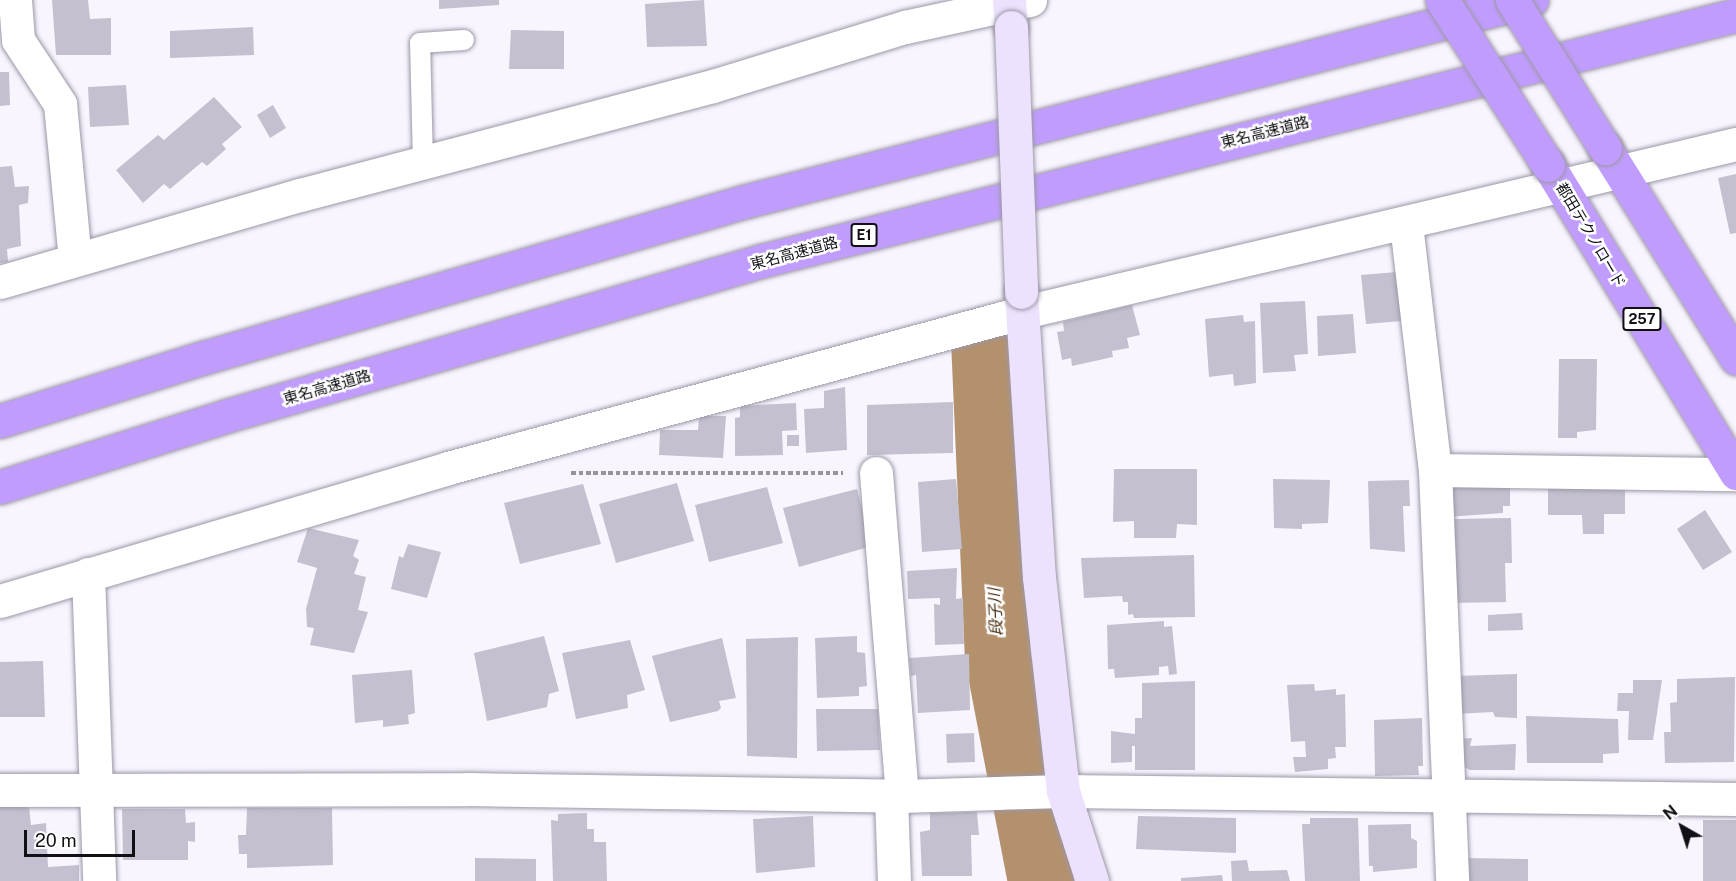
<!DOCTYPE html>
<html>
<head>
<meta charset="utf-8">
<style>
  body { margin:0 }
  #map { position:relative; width:1736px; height:881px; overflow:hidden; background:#f8f5ff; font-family:"Public Sans","Noto Sans JP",sans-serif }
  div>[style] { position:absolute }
  .river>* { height:66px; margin:-33px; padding:0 33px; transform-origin:33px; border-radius:33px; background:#b4916d }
  .building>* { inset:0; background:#c4c0cf }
  .path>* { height:4px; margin-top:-2px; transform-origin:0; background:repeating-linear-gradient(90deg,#95939b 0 4.5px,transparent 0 7.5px) }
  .roads { filter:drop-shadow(0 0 2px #9c97a6) drop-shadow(0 0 2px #9c97a6) }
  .lane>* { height:20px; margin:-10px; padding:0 10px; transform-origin:10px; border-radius:10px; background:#fff }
  .street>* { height:33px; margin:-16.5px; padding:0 16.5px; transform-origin:16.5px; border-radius:16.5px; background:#fff }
  .secondary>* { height:33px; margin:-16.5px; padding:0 16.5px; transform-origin:16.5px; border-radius:16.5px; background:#ece2fe }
  .highway>* { height:33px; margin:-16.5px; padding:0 16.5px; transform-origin:16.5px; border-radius:16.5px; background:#c09dfd }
  .bridges { filter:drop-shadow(0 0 2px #9c97a6) drop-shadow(0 0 2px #9c97a6) }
  .secondary-bridge>* { height:33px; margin:-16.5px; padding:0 16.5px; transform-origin:16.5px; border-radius:16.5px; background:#ece2fe }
  .highway-bridge>* { height:33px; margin:-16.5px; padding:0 16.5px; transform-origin:16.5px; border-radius:16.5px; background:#c09dfd }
  span { translate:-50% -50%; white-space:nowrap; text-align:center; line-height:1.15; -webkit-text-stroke:5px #fff; paint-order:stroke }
  .shield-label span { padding:2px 4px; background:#fff; border:2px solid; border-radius:4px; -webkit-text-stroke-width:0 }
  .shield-label { font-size:14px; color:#111015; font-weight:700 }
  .street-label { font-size:15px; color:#111015 }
  .water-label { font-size:16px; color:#462c0e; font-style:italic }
  .north { position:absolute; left:1652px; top:797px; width:60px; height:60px; -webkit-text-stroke:4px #fff; paint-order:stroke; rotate:321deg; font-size:16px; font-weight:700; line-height:24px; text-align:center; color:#111015 }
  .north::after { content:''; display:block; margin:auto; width:21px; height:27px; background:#111015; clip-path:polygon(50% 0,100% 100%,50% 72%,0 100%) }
  .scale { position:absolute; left:24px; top:830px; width:111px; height:27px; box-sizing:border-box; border:3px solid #111015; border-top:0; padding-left:8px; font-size:18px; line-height:21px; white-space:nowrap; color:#111015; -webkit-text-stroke:4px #fff; paint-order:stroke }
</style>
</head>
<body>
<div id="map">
  <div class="river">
    <div style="left:984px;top:340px;width:318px;rotate:87.5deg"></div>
    <div style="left:998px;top:658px;width:227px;rotate:79.1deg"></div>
  </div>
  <div class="building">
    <div style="clip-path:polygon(52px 0,88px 0,90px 19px,111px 18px,111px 55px,56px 55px)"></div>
    <div style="clip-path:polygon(439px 0,499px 0,499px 5px,439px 9px)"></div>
    <div style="clip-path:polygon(704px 0,707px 46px,647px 47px,645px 4px)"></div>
    <div style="clip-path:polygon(253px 27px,254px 55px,170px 58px,170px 31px)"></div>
    <div style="clip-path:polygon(511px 30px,564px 31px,564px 69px,509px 69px)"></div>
    <div style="clip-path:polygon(0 72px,9px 72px,10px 105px,0 106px)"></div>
    <div style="clip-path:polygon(126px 85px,129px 125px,90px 127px,88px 87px)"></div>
    <div style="clip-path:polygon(214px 97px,242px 127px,222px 144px,226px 149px,207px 166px,202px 162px,170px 189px,164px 184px,143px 203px,116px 170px,158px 135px,164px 140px)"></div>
    <div style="clip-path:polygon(273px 105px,286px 128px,270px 138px,257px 115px)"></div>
    <div style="clip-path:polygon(12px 166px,15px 187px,29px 186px,28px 203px,19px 205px,21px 246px,7px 249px,8px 262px,0 263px,0 167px)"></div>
    <div style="clip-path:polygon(1736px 174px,1736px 233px,1730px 234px,1718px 178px)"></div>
    <div style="clip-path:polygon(1397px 272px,1402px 321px,1366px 324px,1361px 275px)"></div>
    <div style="clip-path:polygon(1305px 301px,1308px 354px,1294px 355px,1296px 371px,1263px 373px,1260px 303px)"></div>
    <div style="clip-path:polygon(1132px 305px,1140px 335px,1127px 338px,1129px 348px,1112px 351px,1113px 357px,1072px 366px,1071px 358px,1062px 360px,1057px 332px,1064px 331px,1063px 322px)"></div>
    <div style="clip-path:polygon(1353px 314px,1356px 353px,1318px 356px,1317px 316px)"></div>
    <div style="clip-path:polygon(1243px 315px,1244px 322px,1255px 321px,1256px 383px,1234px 386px,1233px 374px,1209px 377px,1205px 319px)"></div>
    <div style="clip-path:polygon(1559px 359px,1597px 359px,1596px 430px,1577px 432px,1577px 438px,1558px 438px)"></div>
    <div style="clip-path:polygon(845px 387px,847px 450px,806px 453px,804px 409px,824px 408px,824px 391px)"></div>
    <div style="clip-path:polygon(953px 402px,953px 453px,867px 455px,867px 405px)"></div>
    <div style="clip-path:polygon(796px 403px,797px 430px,782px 431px,783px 455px,735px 456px,735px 418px,740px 417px,740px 406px)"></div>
    <div style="clip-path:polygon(699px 416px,726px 416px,723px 458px,659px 455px,660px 430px,698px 430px)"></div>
    <div style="clip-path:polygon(787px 435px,799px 435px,799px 446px,787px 446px)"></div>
    <div style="clip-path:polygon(1114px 469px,1197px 469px,1197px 525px,1177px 524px,1176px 538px,1134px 538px,1134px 521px,1113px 522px)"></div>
    <div style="clip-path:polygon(956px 479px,962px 549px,922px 552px,918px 482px)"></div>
    <div style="clip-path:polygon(1273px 479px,1330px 480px,1328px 523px,1302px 524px,1302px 529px,1274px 528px)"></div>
    <div style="clip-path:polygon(1409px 480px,1410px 506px,1403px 506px,1405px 552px,1370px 549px,1368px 481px)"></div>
    <div style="clip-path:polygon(1445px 481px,1510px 482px,1510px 506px,1503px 506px,1503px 513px,1447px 517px)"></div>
    <div style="clip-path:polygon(1548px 481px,1625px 481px,1625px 514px,1604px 514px,1604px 534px,1583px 534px,1582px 515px,1548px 515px)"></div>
    <div style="clip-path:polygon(677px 483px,694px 541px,616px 563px,599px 504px)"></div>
    <div style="clip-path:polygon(583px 484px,601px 544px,520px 564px,504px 503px)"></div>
    <div style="clip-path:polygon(767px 487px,783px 543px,709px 562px,695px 505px)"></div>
    <div style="clip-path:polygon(857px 489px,872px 546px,799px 567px,783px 508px)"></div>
    <div style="clip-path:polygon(1705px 510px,1732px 552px,1703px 570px,1677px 529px)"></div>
    <div style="clip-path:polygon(1511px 518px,1512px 563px,1505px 563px,1506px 602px,1450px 603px,1452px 519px)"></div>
    <div style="clip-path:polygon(308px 528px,359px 540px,353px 556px,359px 560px,354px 574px,366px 577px,358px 610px,368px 612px,354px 653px,310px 645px,314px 628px,307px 627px,306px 609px,317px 568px,297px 562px)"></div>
    <div style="clip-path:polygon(408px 544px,441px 552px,427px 598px,391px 589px,399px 556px,403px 558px)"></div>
    <div style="clip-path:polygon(1194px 555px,1195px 617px,1134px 618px,1133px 614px,1128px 615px,1128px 602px,1123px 602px,1122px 596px,1084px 598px,1081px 558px)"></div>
    <div style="clip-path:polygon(957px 568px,956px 599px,963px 598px,964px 644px,935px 645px,934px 604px,940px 605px,940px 598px,908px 599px,907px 571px)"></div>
    <div style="clip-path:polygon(1522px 613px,1523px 630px,1488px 631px,1488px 615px)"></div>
    <div style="clip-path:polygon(1164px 621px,1164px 627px,1172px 626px,1177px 674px,1169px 675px,1168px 666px,1159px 667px,1159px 675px,1115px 678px,1114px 669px,1108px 669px,1107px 625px)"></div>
    <div style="clip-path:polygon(544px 636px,559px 691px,549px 694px,547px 707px,487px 721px,474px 653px)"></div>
    <div style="clip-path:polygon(857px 636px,857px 652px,865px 653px,867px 686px,859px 687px,859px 696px,817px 698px,815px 638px)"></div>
    <div style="clip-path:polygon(798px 637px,797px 758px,747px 756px,746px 639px)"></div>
    <div style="clip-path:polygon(722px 638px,736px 698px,719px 701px,721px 708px,718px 711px,670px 722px,652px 656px)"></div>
    <div style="clip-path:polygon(630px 640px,645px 690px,627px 695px,628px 708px,576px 719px,562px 653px)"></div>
    <div style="clip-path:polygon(969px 654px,970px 710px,918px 713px,916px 675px,911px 676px,909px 658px)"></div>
    <div style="clip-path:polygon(43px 661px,45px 717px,0 717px,0 662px)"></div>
    <div style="clip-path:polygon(412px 670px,415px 713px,408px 715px,409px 724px,383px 727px,383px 720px,355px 723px,352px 675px)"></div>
    <div style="clip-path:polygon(1517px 674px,1517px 718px,1495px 717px,1493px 712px,1455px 714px,1455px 676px)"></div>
    <div style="clip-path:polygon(1735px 677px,1734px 762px,1665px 763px,1664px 732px,1671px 732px,1670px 703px,1677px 702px,1677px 679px)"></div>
    <div style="clip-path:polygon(1633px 680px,1662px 680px,1653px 740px,1628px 740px,1629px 711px,1617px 711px,1618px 693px,1633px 693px)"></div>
    <div style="clip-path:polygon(1195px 681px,1195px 770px,1135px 770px,1135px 746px,1132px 746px,1132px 762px,1111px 763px,1111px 731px,1135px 734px,1135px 718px,1142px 718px,1142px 683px)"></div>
    <div style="clip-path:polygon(1314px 684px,1315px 691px,1336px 689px,1336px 695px,1345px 694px,1346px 747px,1335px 747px,1336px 758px,1328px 759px,1328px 769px,1295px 772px,1293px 757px,1306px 757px,1305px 741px,1291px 742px,1287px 685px)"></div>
    <div style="clip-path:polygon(816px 709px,878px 709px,880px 750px,817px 751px)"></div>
    <div style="clip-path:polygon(1526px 716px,1618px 719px,1619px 753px,1603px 754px,1603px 763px,1527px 763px)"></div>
    <div style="clip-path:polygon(1422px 718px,1423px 766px,1418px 766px,1419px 775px,1375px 776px,1374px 720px)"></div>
    <div style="clip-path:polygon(974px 733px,975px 762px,947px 763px,946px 734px)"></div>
    <div style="clip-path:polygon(1472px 738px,1470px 746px,1516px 744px,1515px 770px,1470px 770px,1461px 765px,1457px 739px)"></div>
    <div style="clip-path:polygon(0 807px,29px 807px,31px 825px,46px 823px,48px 867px,79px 865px,79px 881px,0 881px)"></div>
    <div style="clip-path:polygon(247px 808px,332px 808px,333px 865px,247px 868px,247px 854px,239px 854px,238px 835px,246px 835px)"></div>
    <div style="clip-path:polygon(122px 809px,185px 809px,186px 823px,195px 822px,195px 842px,188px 841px,188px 860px,123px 860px)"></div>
    <div style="clip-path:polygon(977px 812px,979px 835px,971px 835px,972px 876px,922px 876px,920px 832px,930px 830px,930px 813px)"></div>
    <div style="clip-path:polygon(587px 813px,587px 829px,594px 829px,594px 842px,606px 842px,607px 881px,553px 881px,551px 820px,558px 821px,558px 814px)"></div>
    <div style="clip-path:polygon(813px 816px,815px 867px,756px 873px,753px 819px)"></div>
    <div style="clip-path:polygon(1138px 816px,1236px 818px,1236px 853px,1136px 849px)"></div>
    <div style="clip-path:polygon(1310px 818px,1358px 818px,1360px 881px,1305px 881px,1302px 824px,1310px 824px)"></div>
    <div style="clip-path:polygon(1703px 820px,1736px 820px,1736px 881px,1703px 881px)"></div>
    <div style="clip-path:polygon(1411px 824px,1411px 838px,1417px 841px,1417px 868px,1373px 872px,1373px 866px,1369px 866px,1368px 825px)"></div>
    <div style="clip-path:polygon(475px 858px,536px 859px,536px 881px,475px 881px)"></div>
    <div style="clip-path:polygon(1467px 858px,1528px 859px,1528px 881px,1467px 881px)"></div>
    <div style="clip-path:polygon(1247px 860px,1249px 871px,1287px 870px,1290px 881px,1232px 881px,1231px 861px)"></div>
    <div style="clip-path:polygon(1222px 875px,1223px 881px,1181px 881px,1181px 878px)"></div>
  </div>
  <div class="path">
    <div style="left:571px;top:473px;width:272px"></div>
  </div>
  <div class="roads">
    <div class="lane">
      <div style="left:423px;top:163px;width:120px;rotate:-91.4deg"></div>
      <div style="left:420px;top:43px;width:44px;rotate:-3.9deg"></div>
    </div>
    <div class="street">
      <div style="left:15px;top:0;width:40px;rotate:85.7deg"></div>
      <div style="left:18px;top:40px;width:77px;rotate:56.7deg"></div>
      <div style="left:60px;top:104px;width:156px;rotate:84.5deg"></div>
      <div style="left:1406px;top:224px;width:248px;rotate:83.3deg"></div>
      <div style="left:1435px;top:470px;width:301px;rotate:0.8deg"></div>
      <div style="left:0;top:282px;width:312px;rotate:-16.2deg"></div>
      <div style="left:300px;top:195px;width:427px;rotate:-14.8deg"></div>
      <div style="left:713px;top:86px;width:201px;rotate:-17.1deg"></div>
      <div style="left:905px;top:27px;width:128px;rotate:-12.2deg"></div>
      <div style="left:1435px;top:470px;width:411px;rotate:87.6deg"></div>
      <div style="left:876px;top:473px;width:324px;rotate:85.4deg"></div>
      <div style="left:88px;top:574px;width:307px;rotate:87.9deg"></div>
      <div style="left:0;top:601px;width:467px;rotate:-16.5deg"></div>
      <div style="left:448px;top:468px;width:597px;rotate:-15.15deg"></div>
      <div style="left:1024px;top:312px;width:732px;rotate:-13.28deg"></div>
      <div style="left:0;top:790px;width:468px;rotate:-0.1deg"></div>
      <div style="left:468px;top:789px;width:434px;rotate:0.9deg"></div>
      <div style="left:902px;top:796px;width:161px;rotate:-1.8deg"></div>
      <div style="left:1063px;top:791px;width:673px;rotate:0.68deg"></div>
      <div style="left:891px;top:796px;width:85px;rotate:88deg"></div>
    </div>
    <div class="secondary">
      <div style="left:1009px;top:0;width:27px;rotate:86deg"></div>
      <div style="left:1021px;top:292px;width:286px;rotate:86.4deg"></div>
      <div style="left:1039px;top:577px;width:215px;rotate:83.6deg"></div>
      <div style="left:1063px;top:791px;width:95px;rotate:72.1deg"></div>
    </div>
    <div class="highway">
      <div style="left:1605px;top:148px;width:248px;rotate:58deg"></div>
      <div style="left:1548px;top:165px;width:361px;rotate:58.6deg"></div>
      <div style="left:0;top:421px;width:216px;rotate:-17.3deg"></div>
      <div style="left:206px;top:357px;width:559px;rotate:-16.1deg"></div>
      <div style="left:743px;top:202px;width:814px;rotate:-14.36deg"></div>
      <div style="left:0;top:487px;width:237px;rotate:-17.4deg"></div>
      <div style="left:226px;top:416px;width:557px;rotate:-16.16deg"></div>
      <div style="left:761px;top:261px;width:1006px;rotate:-14.16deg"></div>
    </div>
  </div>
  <div class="bridges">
    <div class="secondary-bridge">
      <div style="left:1011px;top:27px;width:265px;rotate:87.8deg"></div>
    </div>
    <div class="highway-bridge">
      <div style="left:1442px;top:0;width:196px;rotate:57.3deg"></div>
      <div style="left:1512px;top:0;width:175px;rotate:57.9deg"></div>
    </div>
  </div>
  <div class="shield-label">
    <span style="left:864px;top:235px">E1</span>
    <span style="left:1642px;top:319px">257</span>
  </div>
  <div class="street-label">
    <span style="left:1265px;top:132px;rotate:-14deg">東名高速道路</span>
    <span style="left:1591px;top:235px;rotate:59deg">都田テクノロード</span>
    <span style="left:794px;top:253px;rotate:-15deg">東名高速道路</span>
    <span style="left:327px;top:387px;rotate:-16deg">東名高速道路</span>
  </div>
  <div class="water-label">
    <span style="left:996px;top:612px;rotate:-93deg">段子川</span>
  </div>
  <div class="north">N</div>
  <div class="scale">20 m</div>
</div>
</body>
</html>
